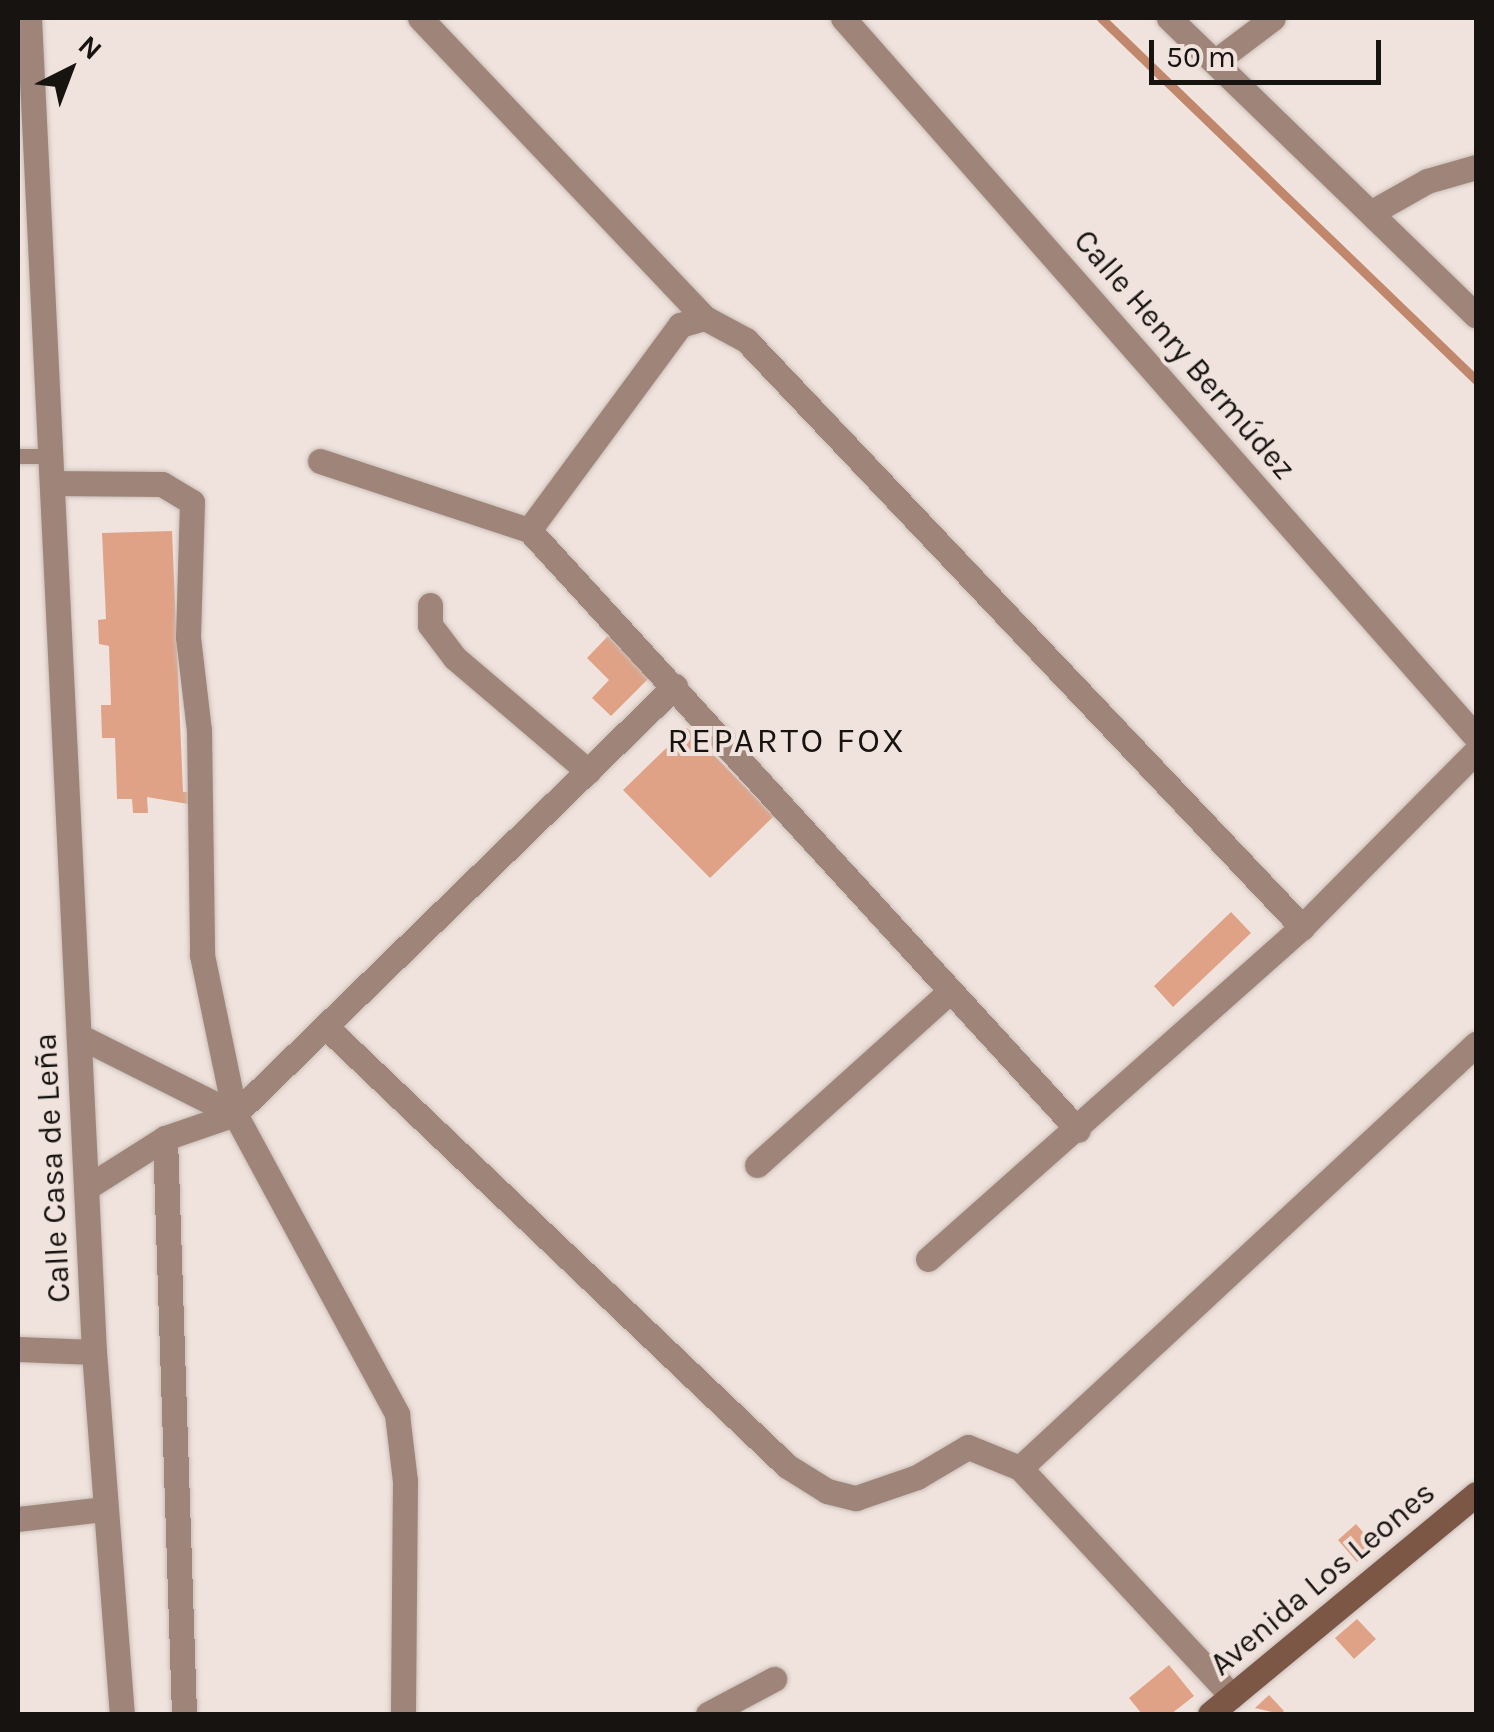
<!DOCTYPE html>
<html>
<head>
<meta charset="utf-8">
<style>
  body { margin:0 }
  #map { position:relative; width:1494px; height:1732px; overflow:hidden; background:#f0e3dd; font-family:Karla,sans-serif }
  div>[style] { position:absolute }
  .stream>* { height:9px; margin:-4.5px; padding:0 4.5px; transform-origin:4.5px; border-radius:4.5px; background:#c1876c }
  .building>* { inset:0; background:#dfa287 }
  .roads { filter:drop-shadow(0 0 2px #c9beb8) drop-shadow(0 0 2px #c9beb8) }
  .lane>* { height:15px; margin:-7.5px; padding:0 7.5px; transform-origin:7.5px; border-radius:7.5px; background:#9f8579 }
  .street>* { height:25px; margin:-12.5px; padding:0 12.5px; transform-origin:12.5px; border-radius:12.5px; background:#9f8579 }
  .secondary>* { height:25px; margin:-12.5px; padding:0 12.5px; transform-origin:12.5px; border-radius:12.5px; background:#7c5746 }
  span { translate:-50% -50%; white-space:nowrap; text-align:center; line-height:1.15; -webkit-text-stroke:8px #f0e3dd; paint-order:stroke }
  .street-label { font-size:32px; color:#171311 }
  .neighbourhood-label { font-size:35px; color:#171311; letter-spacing:2.5px }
  .frame { position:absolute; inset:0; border:20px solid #171311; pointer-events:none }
  .north { position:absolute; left:20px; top:20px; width:100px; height:100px; -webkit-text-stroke:8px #f0e3dd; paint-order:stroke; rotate:42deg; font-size:28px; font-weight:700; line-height:40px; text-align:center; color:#171311 }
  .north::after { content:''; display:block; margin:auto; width:35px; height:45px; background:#171311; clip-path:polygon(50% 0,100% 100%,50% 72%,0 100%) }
  .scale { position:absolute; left:1149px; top:40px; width:232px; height:45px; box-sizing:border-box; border:5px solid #171311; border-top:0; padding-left:12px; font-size:30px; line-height:35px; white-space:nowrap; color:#171311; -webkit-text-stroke:8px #f0e3dd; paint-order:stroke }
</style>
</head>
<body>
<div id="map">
  <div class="stream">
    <div style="left:1101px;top:18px;width:521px;rotate:43.99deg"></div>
  </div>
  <div class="building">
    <div style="clip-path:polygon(172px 531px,183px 792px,193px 792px,194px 805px,147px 797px,148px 813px,133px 813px,132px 799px,117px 799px,115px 738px,102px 738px,101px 705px,111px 705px,109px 646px,99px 644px,98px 620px,106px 619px,102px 533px)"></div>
    <div style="clip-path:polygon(608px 636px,650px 677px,611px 716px,592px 698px,609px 680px,587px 658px)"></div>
    <div style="clip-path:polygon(687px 728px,774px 816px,710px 878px,623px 790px)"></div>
    <div style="clip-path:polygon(1231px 912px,1251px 933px,1173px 1007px,1154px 986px)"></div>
    <div style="clip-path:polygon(1356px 1524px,1375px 1546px,1357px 1562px,1338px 1540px)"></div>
    <div style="clip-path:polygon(1357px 1619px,1376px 1639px,1354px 1659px,1335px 1638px)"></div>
    <div style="clip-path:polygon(1169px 1665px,1194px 1696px,1171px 1714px,1142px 1714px,1129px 1698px)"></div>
    <div style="clip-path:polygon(1269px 1695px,1284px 1711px,1280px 1714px,1255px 1708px)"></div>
  </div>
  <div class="roads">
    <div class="lane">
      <div style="left:18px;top:456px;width:32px"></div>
    </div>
    <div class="street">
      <div style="left:29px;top:18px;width:1336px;rotate:87.21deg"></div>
      <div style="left:94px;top:1352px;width:363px;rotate:85.6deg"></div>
      <div style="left:420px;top:18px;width:414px;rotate:46.5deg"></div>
      <div style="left:843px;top:18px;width:958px;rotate:48.64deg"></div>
      <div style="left:1169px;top:18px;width:427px;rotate:44.1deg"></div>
      <div style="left:1216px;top:61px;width:71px;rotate:-37deg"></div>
      <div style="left:1372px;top:212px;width:63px;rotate:-29.4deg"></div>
      <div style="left:1427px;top:181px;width:51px;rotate:-15.9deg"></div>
      <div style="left:320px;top:461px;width:220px;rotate:18.3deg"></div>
      <div style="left:529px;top:530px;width:813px;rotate:47.54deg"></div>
      <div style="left:52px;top:483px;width:110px;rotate:0.5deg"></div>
      <div style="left:162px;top:484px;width:35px;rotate:31deg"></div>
      <div style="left:192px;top:502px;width:135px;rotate:91.7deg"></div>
      <div style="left:188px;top:637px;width:94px;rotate:83.3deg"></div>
      <div style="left:199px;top:730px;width:225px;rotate:89.2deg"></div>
      <div style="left:202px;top:955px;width:162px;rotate:78.3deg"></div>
      <div style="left:235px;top:1114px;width:341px;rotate:61.6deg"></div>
      <div style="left:397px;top:1414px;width:67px;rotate:83.2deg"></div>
      <div style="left:405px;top:1481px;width:233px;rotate:90.5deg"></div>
      <div style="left:529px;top:530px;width:255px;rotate:-53.6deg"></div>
      <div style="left:680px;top:325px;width:26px;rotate:-16deg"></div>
      <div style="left:705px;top:318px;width:47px;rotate:28.2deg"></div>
      <div style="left:746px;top:340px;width:809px;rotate:46.55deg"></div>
      <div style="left:430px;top:605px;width:20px;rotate:90deg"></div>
      <div style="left:430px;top:625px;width:41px;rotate:52.9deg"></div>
      <div style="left:455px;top:658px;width:175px;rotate:40.4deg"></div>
      <div style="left:325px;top:1026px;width:638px;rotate:43.6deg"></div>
      <div style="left:787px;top:1466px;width:47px;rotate:32deg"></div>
      <div style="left:827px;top:1491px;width:30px;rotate:14deg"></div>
      <div style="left:856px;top:1498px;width:65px;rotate:-19deg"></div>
      <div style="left:917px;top:1477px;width:59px;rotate:-30.5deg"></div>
      <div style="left:968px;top:1447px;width:56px;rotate:22deg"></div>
      <div style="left:1020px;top:1468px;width:311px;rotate:47.1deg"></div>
      <div style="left:79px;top:1036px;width:174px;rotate:26.6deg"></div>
      <div style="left:165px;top:1138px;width:576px;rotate:88.11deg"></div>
      <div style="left:757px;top:1165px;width:258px;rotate:-42deg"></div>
      <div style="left:86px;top:1188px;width:93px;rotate:-32.3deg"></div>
      <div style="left:165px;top:1138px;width:74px;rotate:-18.9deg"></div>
      <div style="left:235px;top:1114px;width:614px;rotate:-44.21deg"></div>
      <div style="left:928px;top:1259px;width:500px;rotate:-41.6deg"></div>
      <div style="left:1302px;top:927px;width:247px;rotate:-45.3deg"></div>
      <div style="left:18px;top:1349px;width:76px;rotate:2.3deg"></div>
      <div style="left:1020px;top:1468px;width:623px;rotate:-42.92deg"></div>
      <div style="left:18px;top:1519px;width:88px;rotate:-6.6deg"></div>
      <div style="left:708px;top:1714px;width:75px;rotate:-27.9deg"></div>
    </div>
    <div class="secondary">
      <div style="left:1210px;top:1714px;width:345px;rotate:-39.6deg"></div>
    </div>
  </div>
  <div class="street-label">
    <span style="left:1184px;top:355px;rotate:49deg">Calle Henry Bermúdez</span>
    <span style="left:53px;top:1168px;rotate:-93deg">Calle Casa de Leña</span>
    <span style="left:1323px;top:1579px;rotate:-40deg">Avenida Los Leones</span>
  </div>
  <div class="neighbourhood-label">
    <span style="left:787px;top:741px">REPARTO FOX</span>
  </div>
  <div class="frame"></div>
  <div class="north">N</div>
  <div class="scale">50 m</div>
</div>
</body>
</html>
